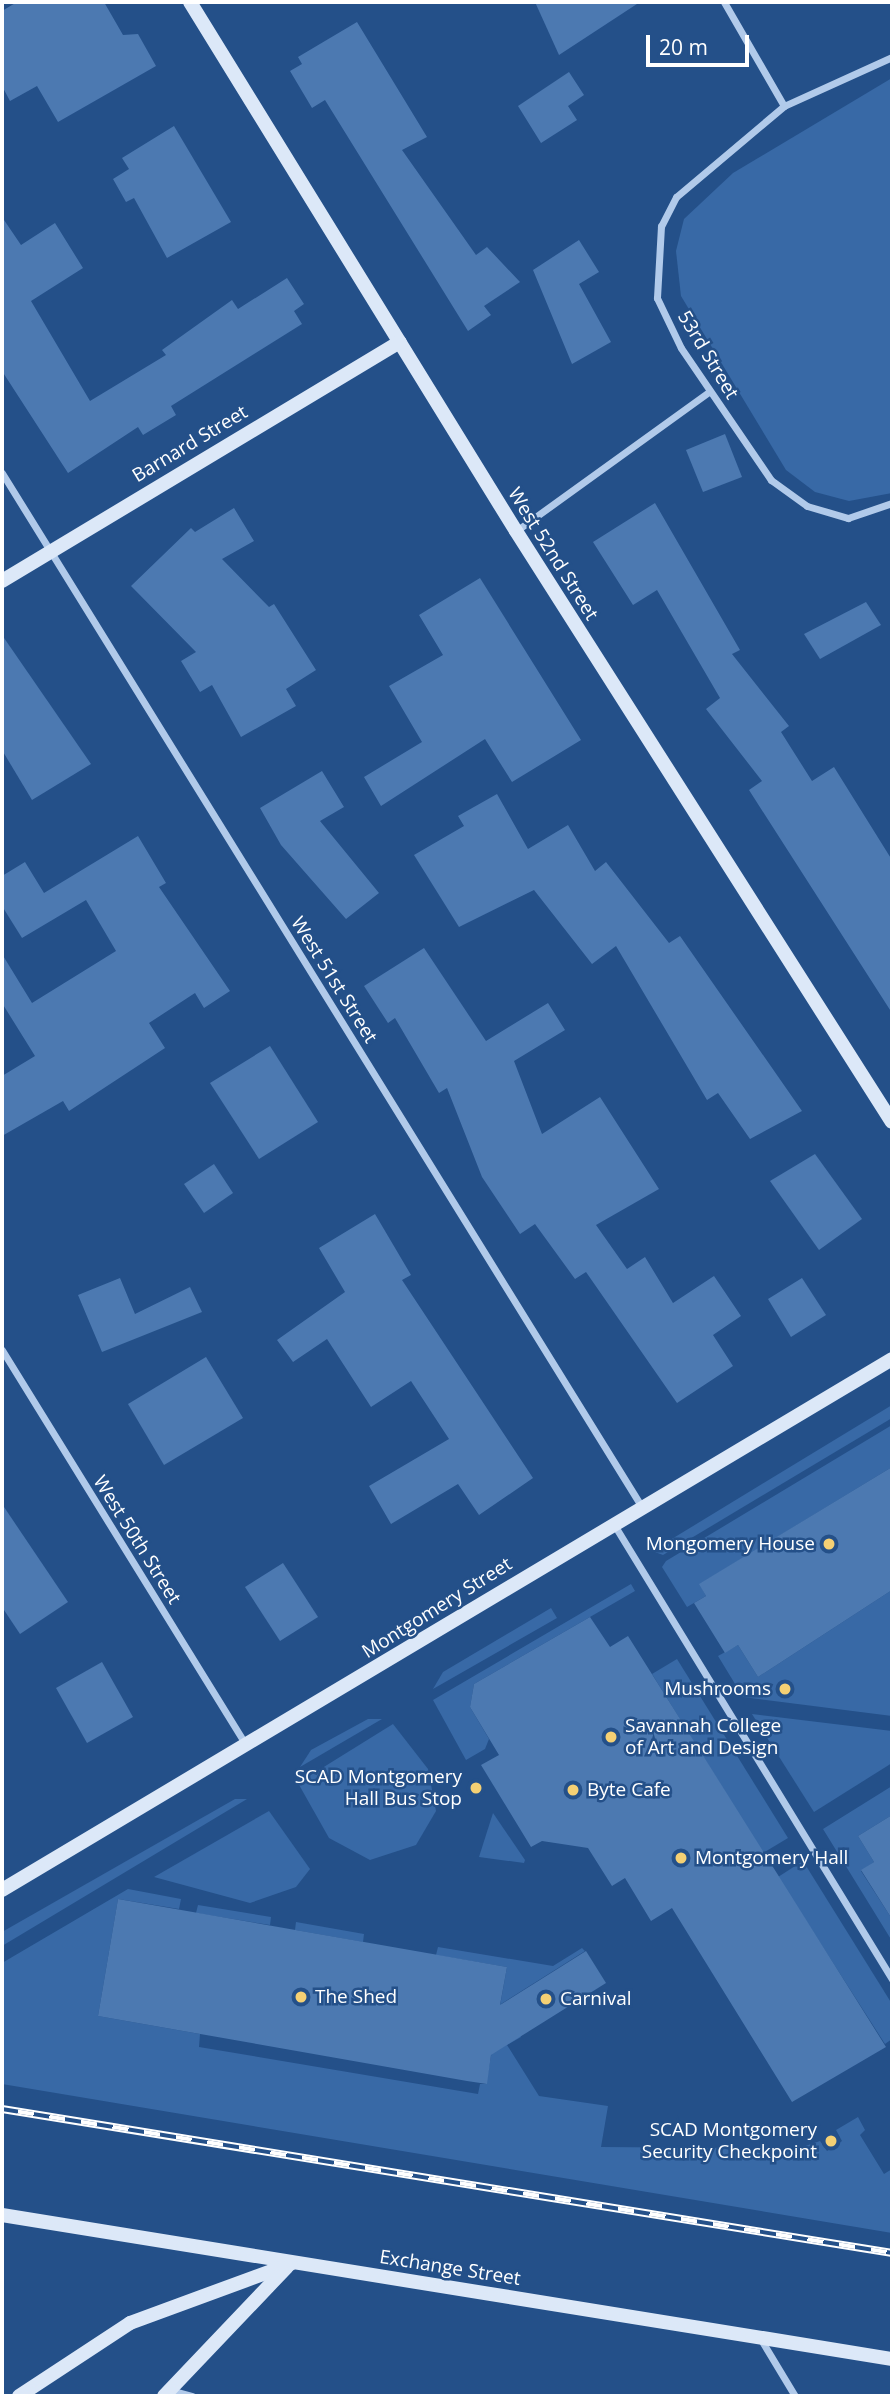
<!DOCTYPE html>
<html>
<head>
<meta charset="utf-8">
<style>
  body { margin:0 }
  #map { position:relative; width:894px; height:2398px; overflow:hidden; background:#245089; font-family:"Open Sans",sans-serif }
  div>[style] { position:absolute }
  .green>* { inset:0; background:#3869a6 }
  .building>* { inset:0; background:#4c79b1 }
  .street>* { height:7px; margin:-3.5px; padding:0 3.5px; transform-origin:3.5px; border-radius:3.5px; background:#b1caea }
  .secondary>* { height:14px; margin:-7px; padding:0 7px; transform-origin:7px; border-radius:7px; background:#dce8f8 }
  .rail>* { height:8px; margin-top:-4px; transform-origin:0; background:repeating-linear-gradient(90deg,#245089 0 16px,#fff 0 32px); box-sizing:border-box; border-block:2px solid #fff }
  .dots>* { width:19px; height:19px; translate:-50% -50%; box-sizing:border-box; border:4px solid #245089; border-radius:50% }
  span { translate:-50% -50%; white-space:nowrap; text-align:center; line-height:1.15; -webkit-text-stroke:5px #245089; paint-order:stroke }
  .street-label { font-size:19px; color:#fff }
  .poi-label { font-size:19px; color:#fff }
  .right { translate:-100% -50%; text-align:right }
  .left { translate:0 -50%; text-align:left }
  .frame { position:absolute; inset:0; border:4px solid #fff; pointer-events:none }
  .scale { position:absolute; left:646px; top:35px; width:103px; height:32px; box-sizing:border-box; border:4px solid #fff; border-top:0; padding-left:9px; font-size:21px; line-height:24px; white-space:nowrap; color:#fff; -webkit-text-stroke:5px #245089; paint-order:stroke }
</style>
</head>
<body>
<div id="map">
  <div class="green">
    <div style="clip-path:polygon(892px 78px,892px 493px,849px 501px,815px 492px,786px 470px,681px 296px,676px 251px,684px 219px,733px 173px)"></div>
    <div style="clip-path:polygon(892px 1405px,892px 1418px,663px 1555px,652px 1551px)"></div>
    <div style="clip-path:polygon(892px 1425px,892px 1467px,700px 1584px,706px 1596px,687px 1607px,662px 1567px,666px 1561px)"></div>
    <div style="clip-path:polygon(631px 1584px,635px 1591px,474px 1684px,470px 1707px,489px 1739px,485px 1749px,466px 1760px,433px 1700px)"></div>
    <div style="clip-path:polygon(892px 1590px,892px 1716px,743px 1697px,718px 1656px,738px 1645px,758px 1677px)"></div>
    <div style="clip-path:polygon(551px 1608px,557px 1618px,433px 1689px,443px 1672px)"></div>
    <div style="clip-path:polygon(677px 1659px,788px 1838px,763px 1853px,652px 1674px)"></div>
    <div style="clip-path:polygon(752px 1714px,892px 1731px,892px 1763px,814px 1812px)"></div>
    <div style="clip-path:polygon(368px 1719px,382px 1719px,300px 1767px,311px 1750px)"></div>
    <div style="clip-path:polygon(393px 1724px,428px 1769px,436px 1811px,416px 1845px,370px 1860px,329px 1838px,298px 1783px)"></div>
    <div style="clip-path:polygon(892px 1786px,892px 1815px,858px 1836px,874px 1862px,861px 1871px,892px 1919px,892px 1941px,823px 1829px)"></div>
    <div style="clip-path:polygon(235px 1799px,247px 1799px,2px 1946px,2px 1932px)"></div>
    <div style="clip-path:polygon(269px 1811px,310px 1869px,296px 1887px,250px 1903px,154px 1877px)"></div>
    <div style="clip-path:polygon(493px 1813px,525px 1860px,524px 1863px,479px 1857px)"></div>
    <div style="clip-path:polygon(803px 1861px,892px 2004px,892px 2039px,885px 2044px,778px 1877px)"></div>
    <div style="clip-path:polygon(128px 1889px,181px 1899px,179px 1909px,118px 1899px,98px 2016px,200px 2034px,199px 2047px,478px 2094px,480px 2084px,486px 2084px,507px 1967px,436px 1955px,438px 1947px,553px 1966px,582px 1948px,585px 1951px,501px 2004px,521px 2037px,507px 2045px,539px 2096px,608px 2106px,601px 2147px,733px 2148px,776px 2156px,820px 2141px,827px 2151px,842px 2141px,836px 2130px,858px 2117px,865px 2130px,860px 2135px,884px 2174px,892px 2169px,892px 2233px,2px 2084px,2px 1963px)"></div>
    <div style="clip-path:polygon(198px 1905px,271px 1917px,270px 1925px,196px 1913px)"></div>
    <div style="clip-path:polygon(296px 1922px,364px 1934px,363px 1942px,295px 1930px)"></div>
  </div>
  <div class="building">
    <div style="clip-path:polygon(17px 2px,104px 2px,123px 35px,138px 34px,156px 66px,58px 122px,37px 86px,10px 101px,2px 86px,2px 11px)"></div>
    <div style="clip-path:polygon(535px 2px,640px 2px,559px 55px)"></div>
    <div style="clip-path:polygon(357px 22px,427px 137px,402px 150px,476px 255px,487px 247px,520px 282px,484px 306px,491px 315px,468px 331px,325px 100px,312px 108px,290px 71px,302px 64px,298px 57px)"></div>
    <div style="clip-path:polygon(569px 72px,584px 95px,568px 106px,577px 120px,541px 143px,518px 106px)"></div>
    <div style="clip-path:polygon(174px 126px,231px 222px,167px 258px,134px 198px,126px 202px,113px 179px,129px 169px,122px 158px)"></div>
    <div style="clip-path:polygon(2px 217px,21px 245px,55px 223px,83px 268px,31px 301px,90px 401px,166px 355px,162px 350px,232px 300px,238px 309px,287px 278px,304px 304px,294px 311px,302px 324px,171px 406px,176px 415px,143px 435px,138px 427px,68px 473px,2px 371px)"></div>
    <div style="clip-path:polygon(579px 240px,599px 272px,579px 284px,611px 342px,572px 364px,533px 270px)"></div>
    <div style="clip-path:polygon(725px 434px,742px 477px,703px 492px,686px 450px)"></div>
    <div style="clip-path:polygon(655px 503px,740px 650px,732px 654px,789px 726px,781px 732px,812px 781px,834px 767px,892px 860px,892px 1013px,749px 790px,762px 781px,706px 709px,720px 698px,657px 590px,633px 605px,593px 542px)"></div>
    <div style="clip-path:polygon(234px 508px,254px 541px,222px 559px,269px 607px,274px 604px,316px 670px,286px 689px,296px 706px,241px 737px,212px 685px,200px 692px,181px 661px,196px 652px,131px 586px,191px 528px,195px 532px)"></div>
    <div style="clip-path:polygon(480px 578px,581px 740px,512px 782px,485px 739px,381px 806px,364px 777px,422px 742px,389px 686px,443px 655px,419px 615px)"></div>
    <div style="clip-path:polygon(866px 602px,881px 625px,820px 659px,804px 634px)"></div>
    <div style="clip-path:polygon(2px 635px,91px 764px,32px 800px,2px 750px)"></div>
    <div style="clip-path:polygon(322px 771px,344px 807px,320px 821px,379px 893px,346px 919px,281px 845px,260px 808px)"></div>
    <div style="clip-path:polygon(497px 794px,528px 849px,568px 825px,595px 871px,606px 862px,669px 943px,680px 936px,802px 1111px,750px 1139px,718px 1093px,707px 1100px,616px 946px,592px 964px,534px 890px,459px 927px,414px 855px,464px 826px,458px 816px)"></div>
    <div style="clip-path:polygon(138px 836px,166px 883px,159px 887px,230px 991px,204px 1008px,195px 993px,149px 1023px,165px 1048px,69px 1111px,63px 1101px,2px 1136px,2px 1076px,35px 1056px,2px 1003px,2px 954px,32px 1003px,116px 951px,86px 900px,22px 938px,2px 906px,2px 876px,25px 862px,44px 893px)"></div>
    <div style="clip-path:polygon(424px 948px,486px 1041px,548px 1003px,565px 1030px,514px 1061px,542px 1134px,600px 1097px,659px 1189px,596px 1225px,627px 1269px,645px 1257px,673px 1303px,714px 1276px,741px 1316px,713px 1335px,733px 1366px,677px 1403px,586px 1272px,575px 1279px,535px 1224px,520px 1234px,482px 1177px,447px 1088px,439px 1093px,395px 1018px,388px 1023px,364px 986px)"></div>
    <div style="clip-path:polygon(270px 1046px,318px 1122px,259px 1159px,210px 1083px)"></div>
    <div style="clip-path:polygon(815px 1154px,862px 1219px,819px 1250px,770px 1181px)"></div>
    <div style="clip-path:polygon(214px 1164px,233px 1193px,204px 1213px,184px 1184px)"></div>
    <div style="clip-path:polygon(375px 1214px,411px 1275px,402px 1280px,533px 1478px,479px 1515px,458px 1484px,391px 1524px,369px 1486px,449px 1439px,411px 1381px,371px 1407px,327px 1339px,293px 1362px,277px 1340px,345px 1292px,319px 1248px)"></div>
    <div style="clip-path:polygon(120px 1278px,135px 1314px,190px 1287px,202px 1312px,102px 1352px,78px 1295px)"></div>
    <div style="clip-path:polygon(802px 1278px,826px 1315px,791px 1337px,768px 1299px)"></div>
    <div style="clip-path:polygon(206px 1357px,243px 1418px,164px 1465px,128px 1404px)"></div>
    <div style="clip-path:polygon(892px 1467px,892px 1590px,758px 1677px,738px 1645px,725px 1653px,694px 1603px,706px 1596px,699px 1584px)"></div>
    <div style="clip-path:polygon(2px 1504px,68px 1602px,20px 1634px,2px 1607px)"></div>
    <div style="clip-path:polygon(283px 1563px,318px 1617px,280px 1641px,245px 1587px)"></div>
    <div style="clip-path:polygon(590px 1617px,610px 1647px,628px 1636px,886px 2047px,792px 2102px,672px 1908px,651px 1921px,625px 1878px,612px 1886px,588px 1848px,542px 1841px,531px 1847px,481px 1765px,499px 1755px,470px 1707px,474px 1684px)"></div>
    <div style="clip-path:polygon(102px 1662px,133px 1717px,87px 1743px,56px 1688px)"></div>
    <div style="clip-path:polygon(892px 1815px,892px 1919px,861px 1870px,874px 1862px,858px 1836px)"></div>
    <div style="clip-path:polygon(118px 1899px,507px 1967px,500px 2005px,586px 1951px,606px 1983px,491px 2055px,487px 2084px,467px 2081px,98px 2016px)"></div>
  </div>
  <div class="street">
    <div style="left:724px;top:2px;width:120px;rotate:60deg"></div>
    <div style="left:892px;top:57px;width:119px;rotate:155.6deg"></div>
    <div style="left:784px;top:106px;width:141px;rotate:139.9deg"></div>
    <div style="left:676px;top:197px;width:33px;rotate:117deg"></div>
    <div style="left:661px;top:226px;width:72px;rotate:93.2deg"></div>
    <div style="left:657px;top:298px;width:55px;rotate:64.4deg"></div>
    <div style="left:681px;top:348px;width:160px;rotate:55.7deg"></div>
    <div style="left:771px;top:480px;width:44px;rotate:35.8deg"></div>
    <div style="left:807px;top:506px;width:43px;rotate:16.3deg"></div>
    <div style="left:848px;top:518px;width:46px;rotate:-18.8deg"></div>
    <div style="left:2px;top:473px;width:1212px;rotate:58.25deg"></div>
    <div style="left:516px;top:531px;width:238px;rotate:-35.8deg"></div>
    <div style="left:2px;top:1350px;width:464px;rotate:58.3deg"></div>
    <div style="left:613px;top:1523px;width:535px;rotate:58.54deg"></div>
    <div style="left:760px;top:2338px;width:68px;rotate:58.9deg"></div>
    <div style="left:173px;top:2391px;width:20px;rotate:15deg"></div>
  </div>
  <div class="secondary">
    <div style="left:190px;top:2px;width:621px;rotate:58.36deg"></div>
    <div style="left:516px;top:531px;width:700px;rotate:57.54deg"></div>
    <div style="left:2px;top:581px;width:464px;rotate:-31deg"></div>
    <div style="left:2px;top:1890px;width:1036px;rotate:-30.82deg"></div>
    <div style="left:2px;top:2215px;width:902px;rotate:9.19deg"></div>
    <div style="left:19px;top:2396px;width:133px;rotate:-33.3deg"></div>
    <div style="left:130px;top:2323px;width:171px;rotate:-20.2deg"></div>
    <div style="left:164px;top:2396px;width:178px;rotate:-46.4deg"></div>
  </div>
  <div class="rail">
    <div style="left:2px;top:2109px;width:902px;rotate:9.19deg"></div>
  </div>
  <div class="dots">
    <div style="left:829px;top:1544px;background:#f4d074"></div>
    <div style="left:785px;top:1689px;background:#f4d074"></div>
    <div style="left:611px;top:1737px;background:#f4d074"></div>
    <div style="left:476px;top:1788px;background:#f4d074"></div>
    <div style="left:573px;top:1790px;background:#f4d074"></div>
    <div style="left:681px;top:1858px;background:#f4d074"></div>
    <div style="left:301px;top:1997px;background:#f4d074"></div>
    <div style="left:546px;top:1999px;background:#f4d074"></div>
    <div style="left:831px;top:2141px;background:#f4d074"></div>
  </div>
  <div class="street-label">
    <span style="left:708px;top:355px;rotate:59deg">53rd Street</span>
    <span style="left:190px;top:444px;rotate:-31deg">Barnard Street</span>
    <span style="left:553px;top:554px;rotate:58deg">West 52nd Street</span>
    <span style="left:334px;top:980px;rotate:58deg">West 51st Street</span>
    <span style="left:137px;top:1540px;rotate:58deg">West 50th Street</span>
    <span style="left:437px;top:1608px;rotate:-32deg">Montgomery Street</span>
    <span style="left:450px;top:2268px;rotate:9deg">Exchange Street</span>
  </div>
  <div class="poi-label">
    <span class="right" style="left:815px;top:1544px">Mongomery House</span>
    <span class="right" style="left:771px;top:1689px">Mushrooms</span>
    <span class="left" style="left:625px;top:1737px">Savannah College<br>of Art and Design</span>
    <span class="right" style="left:462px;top:1788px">SCAD Montgomery<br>Hall Bus Stop</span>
    <span class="left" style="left:587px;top:1790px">Byte Cafe</span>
    <span class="left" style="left:695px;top:1858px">Montgomery Hall</span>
    <span class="left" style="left:315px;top:1997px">The Shed</span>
    <span class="left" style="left:560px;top:1999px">Carnival</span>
    <span class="right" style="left:817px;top:2141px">SCAD Montgomery<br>Security Checkpoint</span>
  </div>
  <div class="frame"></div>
  <div class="scale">20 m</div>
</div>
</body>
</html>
